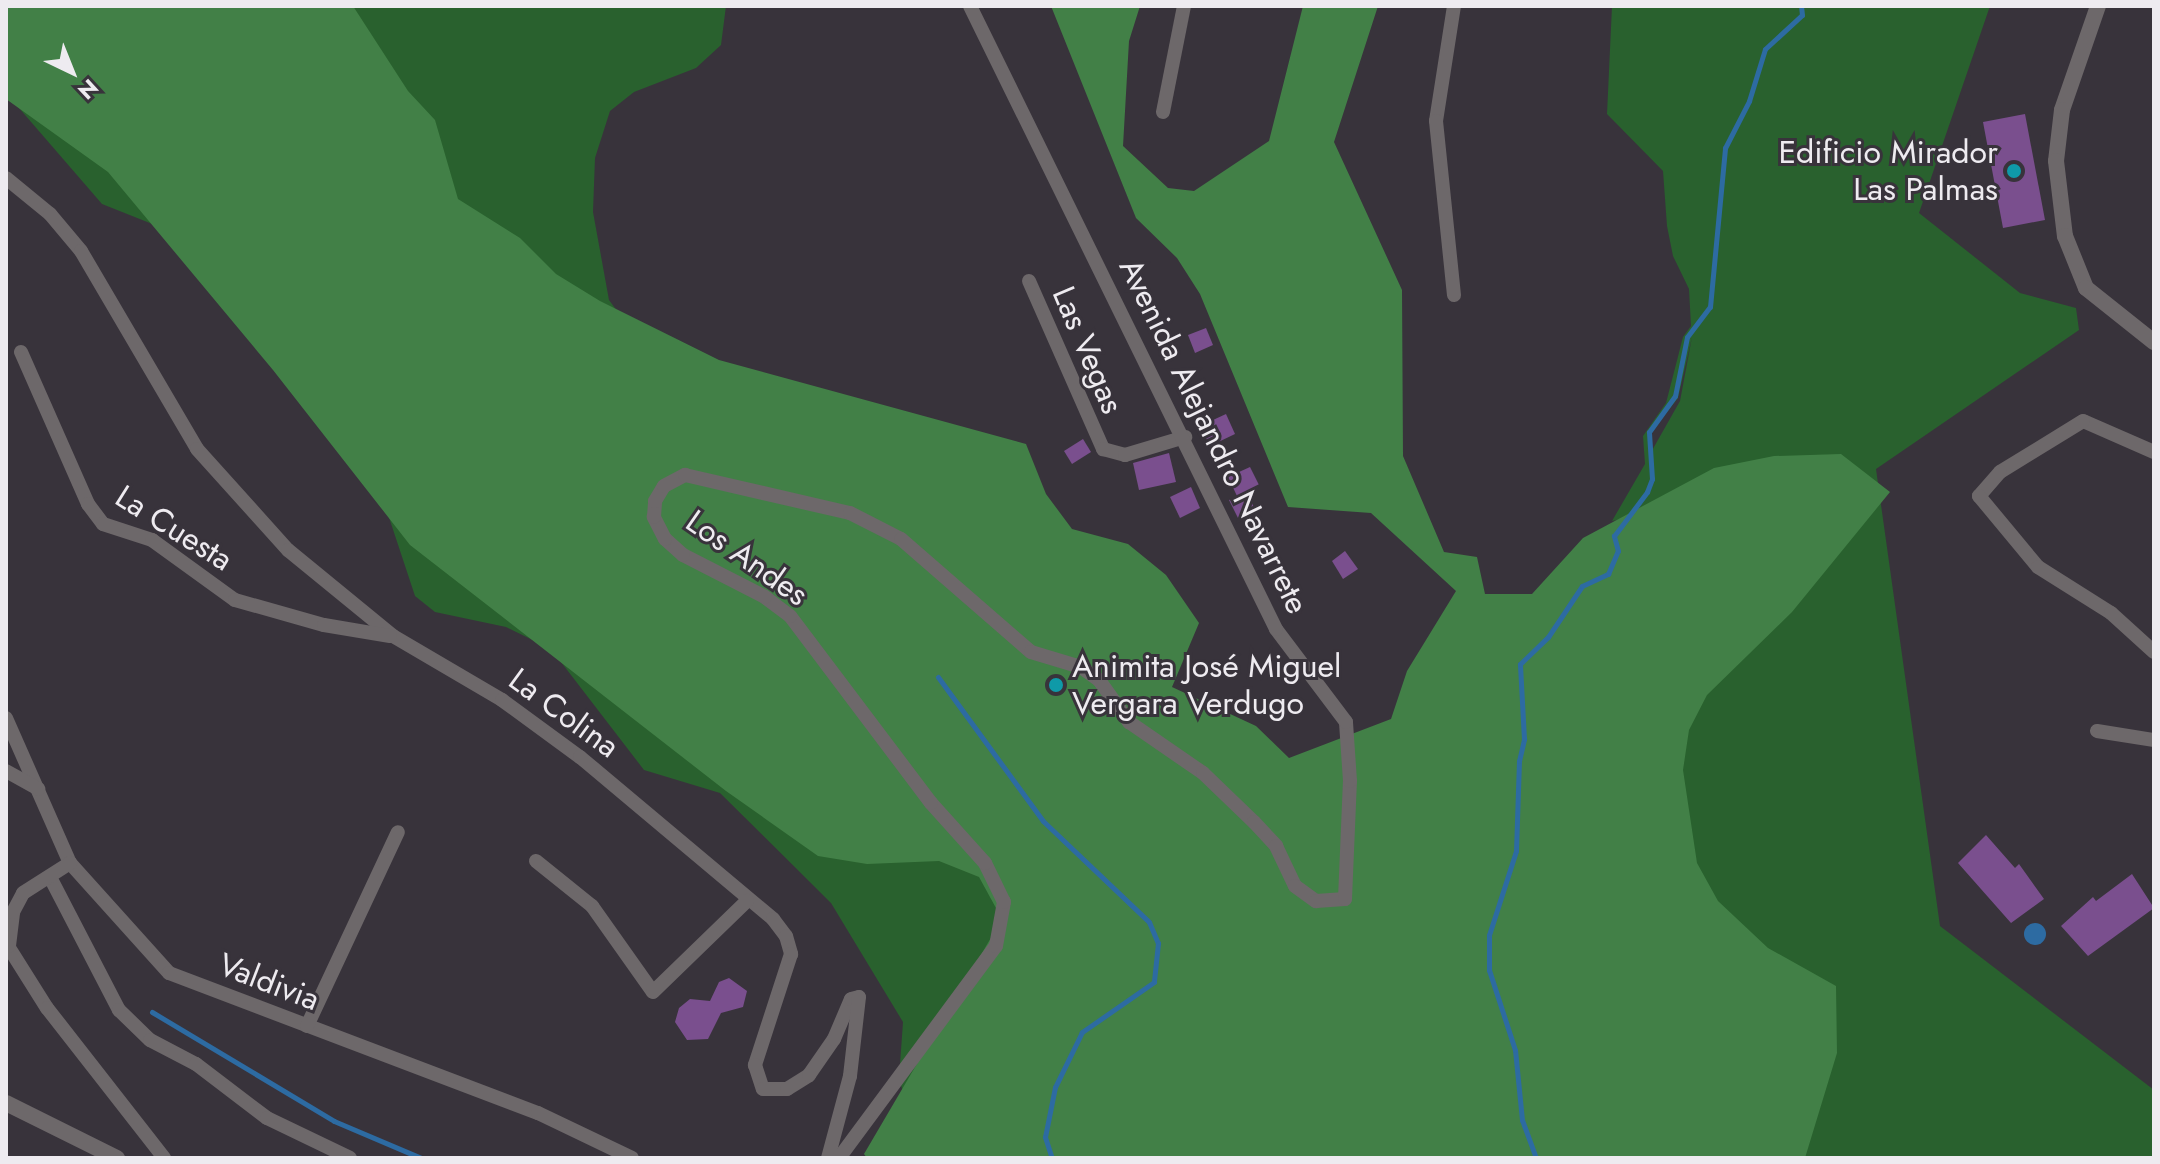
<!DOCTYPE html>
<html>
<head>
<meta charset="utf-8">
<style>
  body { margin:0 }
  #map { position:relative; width:2160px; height:1164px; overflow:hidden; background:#38333b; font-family:Jost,sans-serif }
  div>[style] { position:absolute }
  .green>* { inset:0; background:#29612e }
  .forest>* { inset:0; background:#428047 }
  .water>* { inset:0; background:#2d6ba2 }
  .round { border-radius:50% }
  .stream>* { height:5px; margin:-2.5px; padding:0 2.5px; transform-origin:2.5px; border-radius:2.5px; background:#2d6ba2 }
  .building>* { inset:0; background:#7a4f8e }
  .minor>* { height:14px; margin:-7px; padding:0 7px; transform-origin:7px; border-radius:7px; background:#6d686a }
  .tertiary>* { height:16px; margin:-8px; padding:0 8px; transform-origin:8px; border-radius:8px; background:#6d686a }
  .dots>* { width:22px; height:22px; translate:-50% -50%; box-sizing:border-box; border:4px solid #38333b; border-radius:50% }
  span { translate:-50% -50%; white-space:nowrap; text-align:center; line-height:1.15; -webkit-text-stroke:6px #38333b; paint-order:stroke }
  .poi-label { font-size:32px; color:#eeebf0 }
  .right { translate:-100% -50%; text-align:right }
  .left { translate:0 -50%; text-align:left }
  .street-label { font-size:32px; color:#eeebf0 }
  .frame { position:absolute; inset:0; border:8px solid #eeebf0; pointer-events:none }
  .north { position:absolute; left:32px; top:32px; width:80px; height:80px; -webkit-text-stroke:6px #38333b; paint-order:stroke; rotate:137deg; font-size:22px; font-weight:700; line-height:32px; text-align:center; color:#eeebf0 }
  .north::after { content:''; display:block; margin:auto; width:28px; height:36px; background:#eeebf0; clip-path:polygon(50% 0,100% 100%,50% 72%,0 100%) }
</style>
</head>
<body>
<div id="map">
  <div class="green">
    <div style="clip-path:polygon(6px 6px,726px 6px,721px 45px,696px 68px,634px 92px,610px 111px,595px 158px,593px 212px,609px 300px,626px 323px,1078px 760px,916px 1138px,899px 1078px,903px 1022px,831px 903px,720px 793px,644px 770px,551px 649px,506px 627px,435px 612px,415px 596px,369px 457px,195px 241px,102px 204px,6px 93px)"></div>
    <div style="clip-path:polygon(evenodd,1612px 6px,1990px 6px,1919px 213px,2020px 293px,2076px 308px,2079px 330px,1876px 469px,1940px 926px,2154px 1090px,2154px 1158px,1796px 1158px,1763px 956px,1688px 866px,1611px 576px,1513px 651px,1626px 518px,1612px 521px,1645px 464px,1643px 436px,1666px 403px,1683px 337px,1691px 326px,1689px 289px,1673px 256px,1667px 226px,1663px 171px,1607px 114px,1612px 6px,1692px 337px,1680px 401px,1650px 454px,1650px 434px,1678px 398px,1692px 337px)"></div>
  </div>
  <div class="forest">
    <div style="clip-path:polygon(6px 6px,353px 6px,408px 91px,435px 120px,458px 199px,520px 238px,556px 274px,600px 301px,719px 360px,1026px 444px,1046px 494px,1072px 529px,1128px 544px,1166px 575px,1199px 623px,1172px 687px,1256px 726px,1289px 758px,1391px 719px,1407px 671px,1456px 591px,1371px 513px,1288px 507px,1200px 294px,1177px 258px,1136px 218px,1051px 6px,1140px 6px,1129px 41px,1123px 146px,1168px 188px,1194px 191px,1269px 141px,1303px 6px,1378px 6px,1334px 142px,1402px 290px,1403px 456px,1444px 552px,1477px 557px,1485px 594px,1532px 594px,1583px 538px,1714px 468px,1774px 456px,1841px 454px,1890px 492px,1792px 612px,1707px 695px,1689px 730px,1683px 770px,1697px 863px,1718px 901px,1768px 948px,1836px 986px,1837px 1053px,1805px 1158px,867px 1158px,864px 1154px,1002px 919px,979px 877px,939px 861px,867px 864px,818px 856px,726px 791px,410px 545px,273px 370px,108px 172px,6px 99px)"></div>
  </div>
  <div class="water">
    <div class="round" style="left:2024px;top:923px;width:22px;height:22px"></div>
  </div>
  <div class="stream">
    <div style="left:938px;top:677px;width:178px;rotate:53.9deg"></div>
    <div style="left:1043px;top:821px;width:146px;rotate:43.6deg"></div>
    <div style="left:1149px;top:922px;width:23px;rotate:67deg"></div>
    <div style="left:1158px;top:943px;width:39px;rotate:96deg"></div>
    <div style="left:1154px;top:982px;width:88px;rotate:145.2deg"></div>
    <div style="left:1082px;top:1032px;width:61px;rotate:116.1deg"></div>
    <div style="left:1055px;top:1087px;width:51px;rotate:101.3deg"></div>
    <div style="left:1045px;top:1137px;width:22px;rotate:72deg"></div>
    <div style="left:152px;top:1012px;width:212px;rotate:30.9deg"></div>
    <div style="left:334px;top:1121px;width:95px;rotate:23deg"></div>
    <div style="left:1536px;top:1158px;width:40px;rotate:-110.2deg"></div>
    <div style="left:1522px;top:1120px;width:70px;rotate:-95.7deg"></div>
    <div style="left:1515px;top:1050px;width:84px;rotate:-108deg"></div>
    <div style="left:1489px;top:970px;width:35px;rotate:-90deg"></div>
    <div style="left:1489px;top:935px;width:88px;rotate:-72.2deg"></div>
    <div style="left:1516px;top:851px;width:90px;rotate:-88.1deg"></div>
    <div style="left:1519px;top:761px;width:23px;rotate:-77deg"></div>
    <div style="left:1524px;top:739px;width:75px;rotate:-93.1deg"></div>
    <div style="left:1520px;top:664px;width:39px;rotate:-44deg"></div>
    <div style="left:1548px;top:637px;width:61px;rotate:-56.3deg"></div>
    <div style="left:1582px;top:586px;width:29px;rotate:-25deg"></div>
    <div style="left:1608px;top:574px;width:25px;rotate:-67deg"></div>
    <div style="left:1618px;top:551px;width:16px;rotate:-105deg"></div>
    <div style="left:1614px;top:536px;width:55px;rotate:-53.1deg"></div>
    <div style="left:1647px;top:492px;width:14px;rotate:-69deg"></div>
    <div style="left:1652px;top:479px;width:47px;rotate:-93.7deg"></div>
    <div style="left:1649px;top:432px;width:44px;rotate:-54.2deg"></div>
    <div style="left:1675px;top:396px;width:60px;rotate:-78.5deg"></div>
    <div style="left:1687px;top:337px;width:38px;rotate:-53deg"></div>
    <div style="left:1710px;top:307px;width:160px;rotate:-84.6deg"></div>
    <div style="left:1725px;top:148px;width:53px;rotate:-62.9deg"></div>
    <div style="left:1749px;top:101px;width:54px;rotate:-72.9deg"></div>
    <div style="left:1765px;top:49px;width:50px;rotate:-42.6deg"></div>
    <div style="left:1802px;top:15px;width:9px;rotate:-96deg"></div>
  </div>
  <div class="building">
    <div style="clip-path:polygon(2025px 114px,2045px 220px,2003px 228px,1983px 122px)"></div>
    <div style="clip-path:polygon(1206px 328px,1213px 345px,1195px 353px,1188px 335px)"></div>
    <div style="clip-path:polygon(1226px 414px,1235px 434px,1210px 446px,1200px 426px)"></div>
    <div style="clip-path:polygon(1083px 439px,1091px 452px,1072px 464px,1064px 451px)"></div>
    <div style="clip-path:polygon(1169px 453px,1176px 482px,1139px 490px,1133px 463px)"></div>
    <div style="clip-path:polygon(1250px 467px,1259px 485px,1237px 496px,1228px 477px)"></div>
    <div style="clip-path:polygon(1191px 487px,1200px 508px,1180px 518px,1170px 497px)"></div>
    <div style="clip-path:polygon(1247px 492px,1256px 512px,1239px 520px,1229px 500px)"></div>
    <div style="clip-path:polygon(1345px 551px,1358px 569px,1343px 579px,1332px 561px)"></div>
    <div style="clip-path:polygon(1986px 835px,2015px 868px,2019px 864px,2044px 899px,2011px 923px,1958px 863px)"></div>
    <div style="clip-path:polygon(2132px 874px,2154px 908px,2088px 956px,2061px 926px,2093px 897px,2096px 901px)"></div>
    <div style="clip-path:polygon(729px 978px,747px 991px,743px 1007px,721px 1013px,708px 1039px,687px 1040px,675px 1022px,679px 1008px,690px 999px,710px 1001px,719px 982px)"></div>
  </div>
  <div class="minor">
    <div style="left:1454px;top:6px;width:116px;rotate:98.9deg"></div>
    <div style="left:1436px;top:121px;width:175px;rotate:84.1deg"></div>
    <div style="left:1163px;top:112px;width:108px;rotate:-78.8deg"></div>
    <div style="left:6px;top:178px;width:57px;rotate:39.3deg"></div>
    <div style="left:50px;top:214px;width:48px;rotate:50deg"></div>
    <div style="left:81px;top:251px;width:229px;rotate:59.6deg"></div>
    <div style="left:197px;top:449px;width:136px;rotate:48deg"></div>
    <div style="left:288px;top:550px;width:136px;rotate:39.3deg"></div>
    <div style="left:393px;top:636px;width:126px;rotate:30.4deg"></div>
    <div style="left:502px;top:700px;width:97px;rotate:36.2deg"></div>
    <div style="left:580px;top:757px;width:252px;rotate:40deg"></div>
    <div style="left:773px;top:919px;width:21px;rotate:53deg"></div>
    <div style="left:786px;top:936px;width:19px;rotate:74deg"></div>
    <div style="left:791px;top:954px;width:117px;rotate:108deg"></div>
    <div style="left:755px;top:1065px;width:25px;rotate:72deg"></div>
    <div style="left:763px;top:1089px;width:24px"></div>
    <div style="left:787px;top:1089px;width:26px;rotate:-32deg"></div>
    <div style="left:809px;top:1075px;width:44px;rotate:-55.2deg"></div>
    <div style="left:834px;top:1039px;width:43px;rotate:-67deg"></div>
    <div style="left:851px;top:999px;width:8px;rotate:-14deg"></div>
    <div style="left:859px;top:997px;width:80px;rotate:96.5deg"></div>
    <div style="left:850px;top:1076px;width:85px;rotate:105deg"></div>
    <div style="left:1029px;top:281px;width:184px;rotate:66.2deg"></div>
    <div style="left:1103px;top:449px;width:23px;rotate:15deg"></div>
    <div style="left:1125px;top:455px;width:63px;rotate:-16.7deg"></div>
    <div style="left:21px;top:352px;width:166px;rotate:66.2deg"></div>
    <div style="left:88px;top:504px;width:25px;rotate:53deg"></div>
    <div style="left:103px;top:524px;width:52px;rotate:18.1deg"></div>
    <div style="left:152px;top:540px;width:102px;rotate:35.9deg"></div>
    <div style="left:235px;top:600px;width:92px;rotate:15.7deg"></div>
    <div style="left:324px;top:625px;width:67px;rotate:9.5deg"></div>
    <div style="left:2154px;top:452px;width:77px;rotate:-156.4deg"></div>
    <div style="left:2083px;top:421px;width:97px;rotate:148.4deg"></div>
    <div style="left:2000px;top:472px;width:32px;rotate:131deg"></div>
    <div style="left:1979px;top:496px;width:92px;rotate:50.3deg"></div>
    <div style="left:2038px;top:567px;width:86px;rotate:32.2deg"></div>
    <div style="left:2111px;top:613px;width:58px;rotate:42.2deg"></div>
    <div style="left:6px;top:718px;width:158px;rotate:66.2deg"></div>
    <div style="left:70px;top:863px;width:148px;rotate:48deg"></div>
    <div style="left:169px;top:973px;width:395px;rotate:20.8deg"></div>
    <div style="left:538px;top:1113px;width:104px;rotate:25.6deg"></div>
    <div style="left:2097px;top:731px;width:58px;rotate:9deg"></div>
    <div style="left:6px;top:771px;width:37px;rotate:29deg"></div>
    <div style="left:536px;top:861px;width:72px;rotate:38.8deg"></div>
    <div style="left:592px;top:906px;width:105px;rotate:54.7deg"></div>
    <div style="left:653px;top:992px;width:131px;rotate:-44.1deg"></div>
    <div style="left:51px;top:879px;width:148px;rotate:62.6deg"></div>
    <div style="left:119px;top:1010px;width:43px;rotate:44.1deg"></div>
    <div style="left:150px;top:1040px;width:52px;rotate:27.6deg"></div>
    <div style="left:196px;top:1064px;width:89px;rotate:37.3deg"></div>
    <div style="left:267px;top:1118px;width:92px;rotate:25.7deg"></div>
    <div style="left:6px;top:943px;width:77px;rotate:57.8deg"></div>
    <div style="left:47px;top:1008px;width:190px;rotate:52deg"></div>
    <div style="left:9px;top:946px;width:34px;rotate:-83deg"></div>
    <div style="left:13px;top:912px;width:21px;rotate:-62deg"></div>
    <div style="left:23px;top:893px;width:56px;rotate:-32.6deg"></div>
    <div style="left:307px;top:1026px;width:214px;rotate:-64.9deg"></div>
    <div style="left:839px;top:1158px;width:264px;rotate:-53.5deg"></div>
    <div style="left:996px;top:946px;width:45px;rotate:-79.7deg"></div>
    <div style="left:1004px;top:902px;width:43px;rotate:-116deg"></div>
    <div style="left:985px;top:863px;width:81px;rotate:-132deg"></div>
    <div style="left:931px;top:803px;width:234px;rotate:-127deg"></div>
    <div style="left:790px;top:616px;width:31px;rotate:-143deg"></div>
    <div style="left:765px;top:597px;width:92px;rotate:-152.9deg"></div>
    <div style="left:683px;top:555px;width:24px;rotate:-138deg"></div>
    <div style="left:665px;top:539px;width:25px;rotate:-117deg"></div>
    <div style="left:654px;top:517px;width:16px;rotate:-86deg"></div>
    <div style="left:655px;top:501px;width:17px;rotate:-59deg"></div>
    <div style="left:664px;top:486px;width:24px;rotate:-28deg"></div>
    <div style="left:685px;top:475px;width:169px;rotate:13deg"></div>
    <div style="left:850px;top:513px;width:57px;rotate:27deg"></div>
    <div style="left:901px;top:539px;width:172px;rotate:41deg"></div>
    <div style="left:1031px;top:652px;width:52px;rotate:16.7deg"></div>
    <div style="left:1081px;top:667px;width:22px;rotate:36deg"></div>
    <div style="left:1099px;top:680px;width:52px;rotate:54.5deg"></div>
    <div style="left:1129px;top:722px;width:90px;rotate:34.6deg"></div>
    <div style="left:1203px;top:773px;width:71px;rotate:43.9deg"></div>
    <div style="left:1254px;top:822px;width:33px;rotate:47deg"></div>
    <div style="left:1276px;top:846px;width:44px;rotate:64.6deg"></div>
    <div style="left:1295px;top:886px;width:26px;rotate:36deg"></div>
    <div style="left:1316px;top:901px;width:29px;rotate:-4deg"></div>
    <div style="left:1345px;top:899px;width:118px;rotate:-87.6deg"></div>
    <div style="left:1350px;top:781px;width:59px;rotate:-93.9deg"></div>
    <div style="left:1346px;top:722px;width:116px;rotate:-127deg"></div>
    <div style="left:1276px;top:629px;width:694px;rotate:-116.16deg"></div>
  </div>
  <div class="tertiary">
    <div style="left:2098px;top:6px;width:110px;rotate:109.1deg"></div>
    <div style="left:2062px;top:110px;width:51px;rotate:96.7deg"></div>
    <div style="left:2056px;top:161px;width:76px;rotate:83.2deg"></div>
    <div style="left:2065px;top:236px;width:56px;rotate:68deg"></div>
    <div style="left:2086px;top:288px;width:87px;rotate:38.5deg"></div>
    <div style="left:6px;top:1103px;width:124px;rotate:26.4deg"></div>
  </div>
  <div class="dots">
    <div style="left:2014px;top:171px;background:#0f9aa8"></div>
    <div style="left:1056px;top:685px;background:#0f9aa8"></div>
  </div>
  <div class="poi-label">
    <span class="right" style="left:1998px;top:171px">Edificio Mirador<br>Las Palmas</span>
    <span class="left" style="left:1072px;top:685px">Animita José Miguel<br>Vergara Verdugo</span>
  </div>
  <div class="street-label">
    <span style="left:1088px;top:350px;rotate:67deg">Las Vegas</span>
    <span style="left:1214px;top:436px;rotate:64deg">Avenida Alejandro Navarrete</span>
    <span style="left:174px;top:528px;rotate:32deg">La Cuesta</span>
    <span style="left:747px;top:558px;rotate:35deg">Los Andes</span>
    <span style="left:564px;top:713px;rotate:36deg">La Colina</span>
    <span style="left:269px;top:982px;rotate:21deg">Valdivia</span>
  </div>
  <div class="frame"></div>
  <div class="north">N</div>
</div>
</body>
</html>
